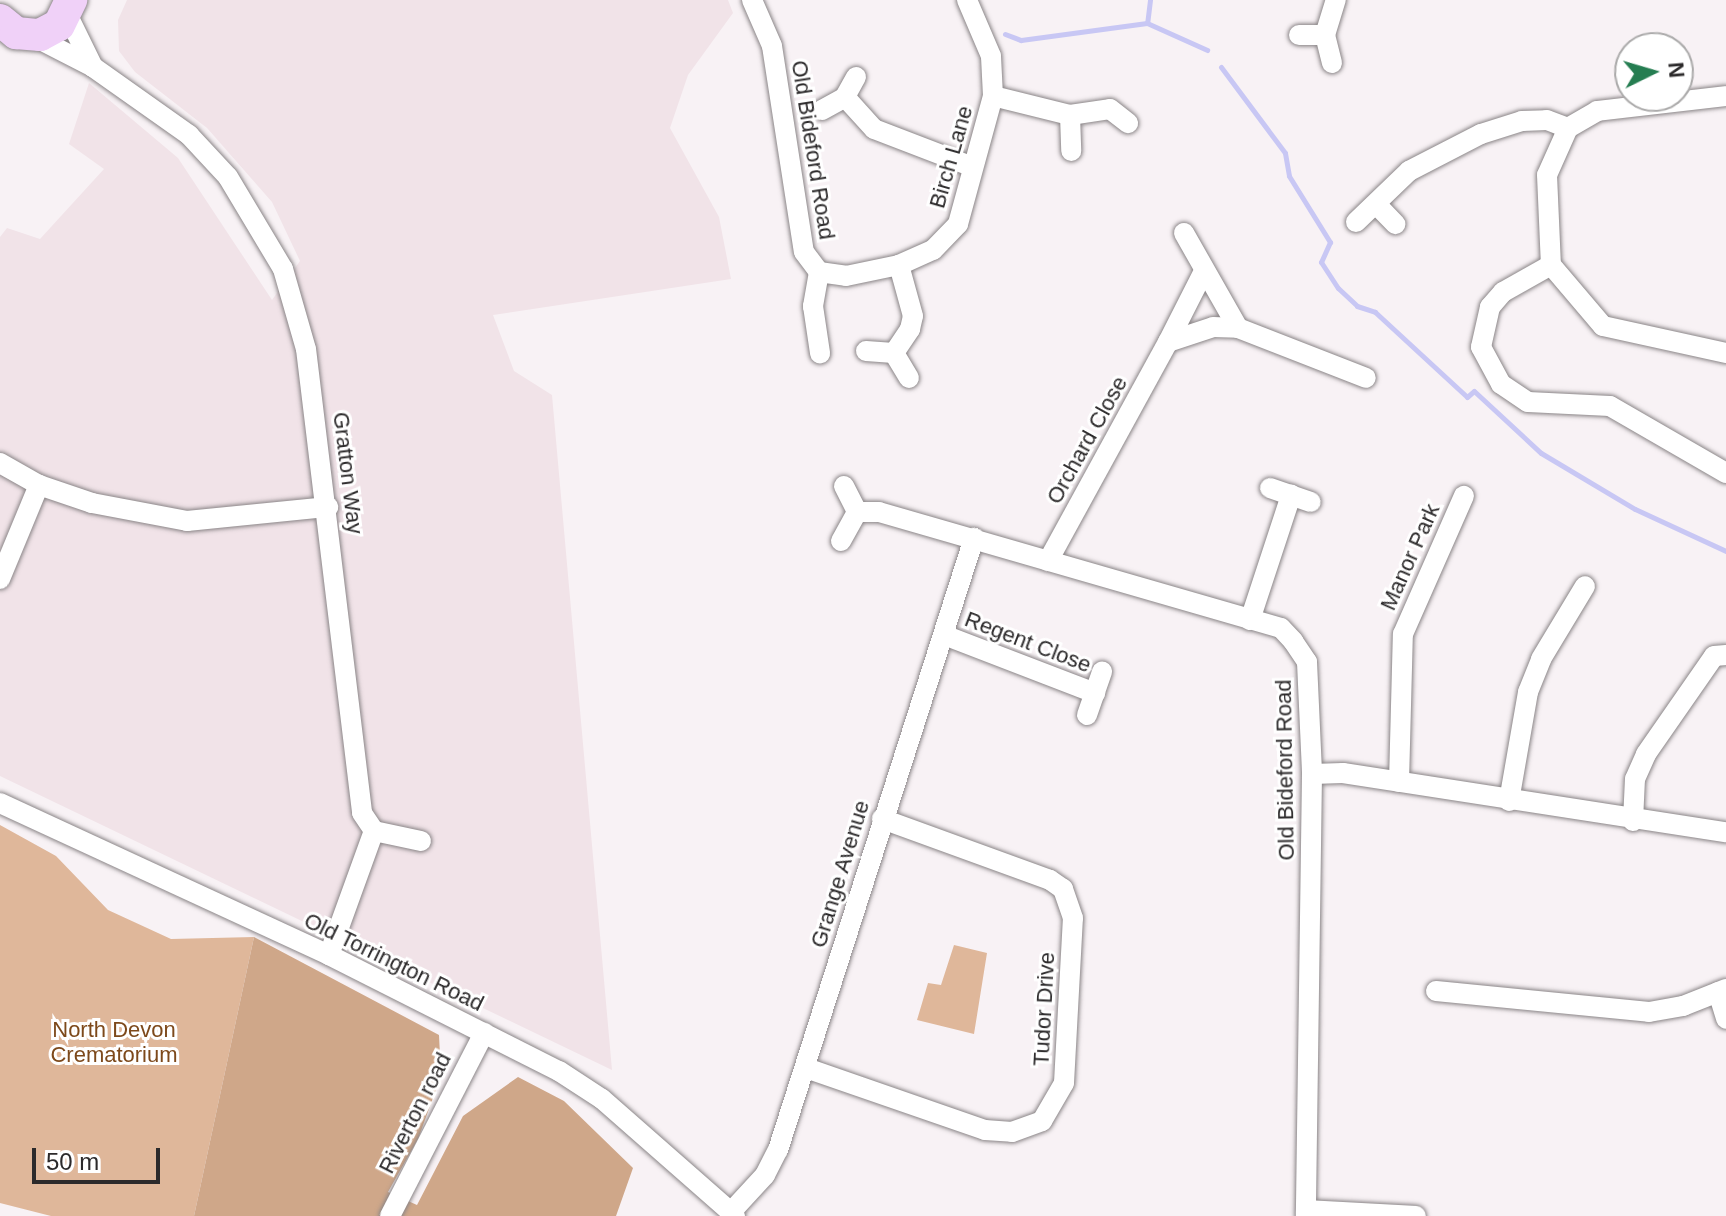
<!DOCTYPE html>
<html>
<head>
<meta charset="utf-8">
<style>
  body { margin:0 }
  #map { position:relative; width:1726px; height:1216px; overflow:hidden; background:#f8f2f5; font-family:Helvetica,sans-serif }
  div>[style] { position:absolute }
  .built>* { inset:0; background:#f1e3e8 }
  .green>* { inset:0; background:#dfb79a }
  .forest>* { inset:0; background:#cfa789 }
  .stream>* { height:5px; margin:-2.5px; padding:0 2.5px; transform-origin:2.5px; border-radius:2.5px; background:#c8c7f4 }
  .roads { filter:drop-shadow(0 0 2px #8a8587) drop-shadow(0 0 2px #8a8587) }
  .street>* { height:20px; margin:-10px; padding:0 10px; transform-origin:10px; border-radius:10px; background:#fff }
  .primary>* { height:32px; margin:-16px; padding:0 16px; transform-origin:16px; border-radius:16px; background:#f0d1f8 }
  span { translate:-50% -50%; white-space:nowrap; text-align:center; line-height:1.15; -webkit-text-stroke:6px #fff; paint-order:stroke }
  .street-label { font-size:22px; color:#2c2a2b }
  .park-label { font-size:22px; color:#7d491b }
  .north { position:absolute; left:1614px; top:32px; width:80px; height:80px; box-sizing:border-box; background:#fff; border:2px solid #abaaaa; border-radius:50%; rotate:85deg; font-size:22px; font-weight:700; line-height:32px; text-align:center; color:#2c2a2b }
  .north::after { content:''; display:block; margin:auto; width:28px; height:36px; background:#257d51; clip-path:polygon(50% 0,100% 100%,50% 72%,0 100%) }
  .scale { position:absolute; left:32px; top:1148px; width:128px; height:36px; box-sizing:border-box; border:4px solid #2c2a2b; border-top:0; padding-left:10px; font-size:24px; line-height:28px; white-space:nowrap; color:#2c2a2b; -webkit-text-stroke:6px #fff; paint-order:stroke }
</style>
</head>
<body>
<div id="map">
  <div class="built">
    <div style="clip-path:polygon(127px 0,728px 0,733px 13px,688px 75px,670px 128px,719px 217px,731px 279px,493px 315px,514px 371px,552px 395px,612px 1070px,0 776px,0 237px,7px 228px,40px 239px,104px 169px,69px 144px,89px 83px,178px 158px,272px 300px,300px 261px,272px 202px,207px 128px,135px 72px,119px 51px,118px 20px)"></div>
  </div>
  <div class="green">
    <div style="clip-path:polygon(0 825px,56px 856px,108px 910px,171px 939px,254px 937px,194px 1216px,51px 1216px,0 1203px)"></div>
    <div style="clip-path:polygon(954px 945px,987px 953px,974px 1034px,917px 1020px,928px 983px,941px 985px)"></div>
  </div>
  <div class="forest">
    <div style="clip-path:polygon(254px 937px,439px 1035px,441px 1076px,418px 1139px,388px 1192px,417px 1205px,463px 1116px,518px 1077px,564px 1101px,633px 1168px,616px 1216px,194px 1216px)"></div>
  </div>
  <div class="stream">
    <div style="left:1150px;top:0;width:23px;rotate:97deg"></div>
    <div style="left:1147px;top:23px;width:66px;rotate:24.2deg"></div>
    <div style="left:1005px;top:34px;width:17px;rotate:21deg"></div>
    <div style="left:1021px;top:40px;width:127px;rotate:-7.7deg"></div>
    <div style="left:1221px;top:67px;width:107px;rotate:53.3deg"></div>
    <div style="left:1285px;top:153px;width:23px;rotate:80deg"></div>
    <div style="left:1289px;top:176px;width:78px;rotate:58.2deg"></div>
    <div style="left:1330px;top:242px;width:22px;rotate:114deg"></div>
    <div style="left:1321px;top:262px;width:31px;rotate:57deg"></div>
    <div style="left:1338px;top:288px;width:26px;rotate:43deg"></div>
    <div style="left:1357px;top:306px;width:19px;rotate:18deg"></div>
    <div style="left:1375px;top:312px;width:125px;rotate:42.7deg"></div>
    <div style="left:1467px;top:397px;width:9px;rotate:-41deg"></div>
    <div style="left:1474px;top:391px;width:91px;rotate:42.8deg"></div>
    <div style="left:1541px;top:453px;width:109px;rotate:30.8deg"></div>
    <div style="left:1635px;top:509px;width:100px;rotate:24.8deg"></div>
  </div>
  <div class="roads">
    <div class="street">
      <div style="left:752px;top:0;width:50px;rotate:66.5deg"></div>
      <div style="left:772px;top:46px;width:208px;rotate:81.2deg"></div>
      <div style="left:804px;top:252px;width:25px;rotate:53deg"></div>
      <div style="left:819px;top:272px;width:35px;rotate:100deg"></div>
      <div style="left:813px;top:306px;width:48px;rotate:81.5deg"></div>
      <div style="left:67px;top:14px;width:59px;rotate:63.9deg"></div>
      <div style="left:1299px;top:35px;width:26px"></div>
      <div style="left:33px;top:36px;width:68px;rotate:27.3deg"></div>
      <div style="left:93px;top:67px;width:118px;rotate:35.3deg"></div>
      <div style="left:189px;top:135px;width:57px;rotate:47.1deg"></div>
      <div style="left:228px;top:177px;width:107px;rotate:59.1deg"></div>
      <div style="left:283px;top:269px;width:83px;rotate:74deg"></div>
      <div style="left:306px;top:349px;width:467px;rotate:83.1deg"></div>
      <div style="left:362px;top:813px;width:22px;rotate:56deg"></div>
      <div style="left:1332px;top:63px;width:29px;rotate:-104deg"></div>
      <div style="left:1325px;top:35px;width:37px;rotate:-73deg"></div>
      <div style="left:856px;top:77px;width:23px;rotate:119deg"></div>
      <div style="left:845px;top:97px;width:43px;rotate:47.8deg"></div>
      <div style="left:874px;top:129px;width:106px;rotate:21deg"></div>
      <div style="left:993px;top:96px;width:79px;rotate:13.9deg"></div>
      <div style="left:1070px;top:115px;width:36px;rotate:88deg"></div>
      <div style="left:822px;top:110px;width:26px;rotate:-29deg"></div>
      <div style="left:1070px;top:115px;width:40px;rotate:-8.5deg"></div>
      <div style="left:1110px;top:109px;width:23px;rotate:38deg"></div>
      <div style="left:1568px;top:128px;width:51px;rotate:114.1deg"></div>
      <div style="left:1547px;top:175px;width:90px;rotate:87.5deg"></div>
      <div style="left:1551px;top:265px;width:80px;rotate:49.6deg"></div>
      <div style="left:1603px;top:326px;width:126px;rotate:12.4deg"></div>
      <div style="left:1376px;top:204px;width:28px;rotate:46deg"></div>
      <div style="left:1356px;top:222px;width:74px;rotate:-43.9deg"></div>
      <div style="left:1409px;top:171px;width:81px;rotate:-27.2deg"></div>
      <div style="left:1481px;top:134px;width:43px;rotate:-17.6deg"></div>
      <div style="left:1522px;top:121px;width:25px;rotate:-2deg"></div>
      <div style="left:1547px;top:120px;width:22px;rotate:21deg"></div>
      <div style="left:1568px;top:128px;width:34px;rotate:-30deg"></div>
      <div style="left:1597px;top:111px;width:130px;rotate:-6.6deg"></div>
      <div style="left:1184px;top:233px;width:109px;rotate:60.4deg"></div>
      <div style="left:1551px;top:265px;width:55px;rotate:150.6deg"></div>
      <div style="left:1503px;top:292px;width:20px;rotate:131deg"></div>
      <div style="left:1490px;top:307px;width:41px;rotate:102.7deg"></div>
      <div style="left:1481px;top:347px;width:42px;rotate:61.6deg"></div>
      <div style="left:1501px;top:384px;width:32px;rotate:34deg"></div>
      <div style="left:1528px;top:402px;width:82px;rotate:2.8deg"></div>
      <div style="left:1610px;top:406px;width:134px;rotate:30deg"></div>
      <div style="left:819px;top:272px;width:27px;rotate:8deg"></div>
      <div style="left:846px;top:276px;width:54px;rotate:-11.7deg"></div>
      <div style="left:899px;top:265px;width:37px;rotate:-24deg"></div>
      <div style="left:933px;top:250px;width:36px;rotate:-46deg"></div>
      <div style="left:958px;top:224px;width:133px;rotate:-74.7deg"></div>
      <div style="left:993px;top:96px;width:40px;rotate:-92.9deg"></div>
      <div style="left:991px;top:56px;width:61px;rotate:-113.2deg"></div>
      <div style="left:1168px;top:342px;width:77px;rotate:-63.1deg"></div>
      <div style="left:866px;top:351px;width:28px;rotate:4deg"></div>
      <div style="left:894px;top:353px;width:29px;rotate:-56deg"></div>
      <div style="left:910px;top:329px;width:13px;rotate:-77deg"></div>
      <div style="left:913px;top:316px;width:53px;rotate:-105.4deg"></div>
      <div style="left:894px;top:353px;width:29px;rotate:59deg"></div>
      <div style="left:0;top:463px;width:45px;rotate:29.4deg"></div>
      <div style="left:39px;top:485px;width:56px;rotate:18.8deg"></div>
      <div style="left:92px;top:503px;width:97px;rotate:10.7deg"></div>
      <div style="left:187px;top:521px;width:142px;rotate:-5.7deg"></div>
      <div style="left:844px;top:486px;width:29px;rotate:63deg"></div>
      <div style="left:1270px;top:488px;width:43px;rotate:18.9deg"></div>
      <div style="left:841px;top:541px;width:33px;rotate:-61deg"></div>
      <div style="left:857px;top:512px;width:22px"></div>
      <div style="left:879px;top:512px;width:418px;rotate:16.1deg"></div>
      <div style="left:1281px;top:628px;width:18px;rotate:47deg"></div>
      <div style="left:1293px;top:641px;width:25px;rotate:56deg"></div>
      <div style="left:1307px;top:662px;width:112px;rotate:87.4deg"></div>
      <div style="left:1312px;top:774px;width:442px;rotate:90.8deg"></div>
      <div style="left:1048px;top:561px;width:250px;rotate:-61.3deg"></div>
      <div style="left:1168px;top:342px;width:47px;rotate:-18.4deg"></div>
      <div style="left:1213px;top:327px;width:25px;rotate:2deg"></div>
      <div style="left:1238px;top:328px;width:137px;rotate:21.3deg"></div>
      <div style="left:0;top:579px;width:102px;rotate:-67.5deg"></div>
      <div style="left:1250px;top:620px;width:132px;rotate:-71.8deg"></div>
      <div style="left:944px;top:635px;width:162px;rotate:21deg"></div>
      <div style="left:1087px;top:715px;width:46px;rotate:-70.8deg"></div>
      <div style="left:1312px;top:774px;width:31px;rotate:-2deg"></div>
      <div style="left:1343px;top:773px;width:388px;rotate:8.8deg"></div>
      <div style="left:1399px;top:782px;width:148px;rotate:-88.5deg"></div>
      <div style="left:1403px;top:634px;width:151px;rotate:-66.2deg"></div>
      <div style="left:1509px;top:801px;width:111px;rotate:-80.1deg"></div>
      <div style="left:1528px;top:692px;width:35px;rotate:-68deg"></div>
      <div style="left:1541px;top:659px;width:85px;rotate:-58.9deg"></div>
      <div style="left:0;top:803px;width:362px;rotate:24.8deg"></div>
      <div style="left:329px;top:955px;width:258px;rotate:26.8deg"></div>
      <div style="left:559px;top:1071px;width:51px;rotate:33.1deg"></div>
      <div style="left:602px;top:1099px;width:177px;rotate:41.3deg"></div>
      <div style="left:1633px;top:821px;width:42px;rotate:-87.3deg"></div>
      <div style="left:1635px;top:779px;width:27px;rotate:-66deg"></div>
      <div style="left:1646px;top:754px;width:119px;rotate:-55.2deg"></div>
      <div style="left:1714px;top:656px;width:12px;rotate:-5deg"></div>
      <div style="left:374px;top:831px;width:48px;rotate:12deg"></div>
      <div style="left:329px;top:955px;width:132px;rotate:-70.1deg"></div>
      <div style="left:1436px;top:991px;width:214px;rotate:5.6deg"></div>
      <div style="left:1649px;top:1012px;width:35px;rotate:-10deg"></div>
      <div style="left:1683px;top:1006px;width:46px;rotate:-21.6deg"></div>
      <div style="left:1718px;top:992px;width:28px;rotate:73deg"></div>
      <div style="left:806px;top:1068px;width:189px;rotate:19.1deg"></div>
      <div style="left:985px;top:1130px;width:27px;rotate:4deg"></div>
      <div style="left:1012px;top:1132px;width:32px;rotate:-20deg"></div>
      <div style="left:1042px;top:1121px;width:44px;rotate:-59.9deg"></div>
      <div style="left:1064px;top:1083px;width:165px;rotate:-86.9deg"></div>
      <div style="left:1073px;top:918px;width:31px;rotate:-109deg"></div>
      <div style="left:1063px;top:889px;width:16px;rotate:-145deg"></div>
      <div style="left:1050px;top:880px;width:179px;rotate:-160deg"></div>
      <div style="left:1306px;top:1210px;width:110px;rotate:3.1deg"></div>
      <div style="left:731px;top:1212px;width:50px;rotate:-47.4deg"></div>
      <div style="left:765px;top:1175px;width:28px;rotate:-63deg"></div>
      <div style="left:778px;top:1150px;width:643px;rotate:-72.24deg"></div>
      <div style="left:390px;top:1216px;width:206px;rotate:-62.8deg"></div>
    </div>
    <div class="primary">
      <div style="left:0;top:20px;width:21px;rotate:39deg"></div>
      <div style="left:16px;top:33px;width:24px;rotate:5deg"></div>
      <div style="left:40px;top:35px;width:21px;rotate:-28deg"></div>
      <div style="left:59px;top:25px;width:28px;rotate:-64deg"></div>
    </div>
  </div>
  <div class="street-label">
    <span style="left:813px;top:150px;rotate:81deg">Old Bideford Road</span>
    <span style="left:951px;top:157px;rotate:-74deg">Birch Lane</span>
    <span style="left:1087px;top:440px;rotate:-61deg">Orchard Close</span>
    <span style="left:348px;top:473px;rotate:83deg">Gratton Way</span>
    <span style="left:1410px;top:557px;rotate:-66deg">Manor Park</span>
    <span style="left:1028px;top:642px;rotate:21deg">Regent Close</span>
    <span style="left:1285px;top:770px;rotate:-91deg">Old Bideford Road</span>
    <span style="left:840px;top:874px;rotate:-73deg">Grange Avenue</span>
    <span style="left:394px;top:962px;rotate:26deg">Old Torrington Road</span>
    <span style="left:1044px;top:1009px;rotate:-87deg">Tudor Drive</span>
    <span style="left:415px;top:1113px;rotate:-63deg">Riverton road</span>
  </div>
  <div class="park-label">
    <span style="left:114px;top:1042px">North Devon<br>Crematorium</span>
  </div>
  <div class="north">N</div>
  <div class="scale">50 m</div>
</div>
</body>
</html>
